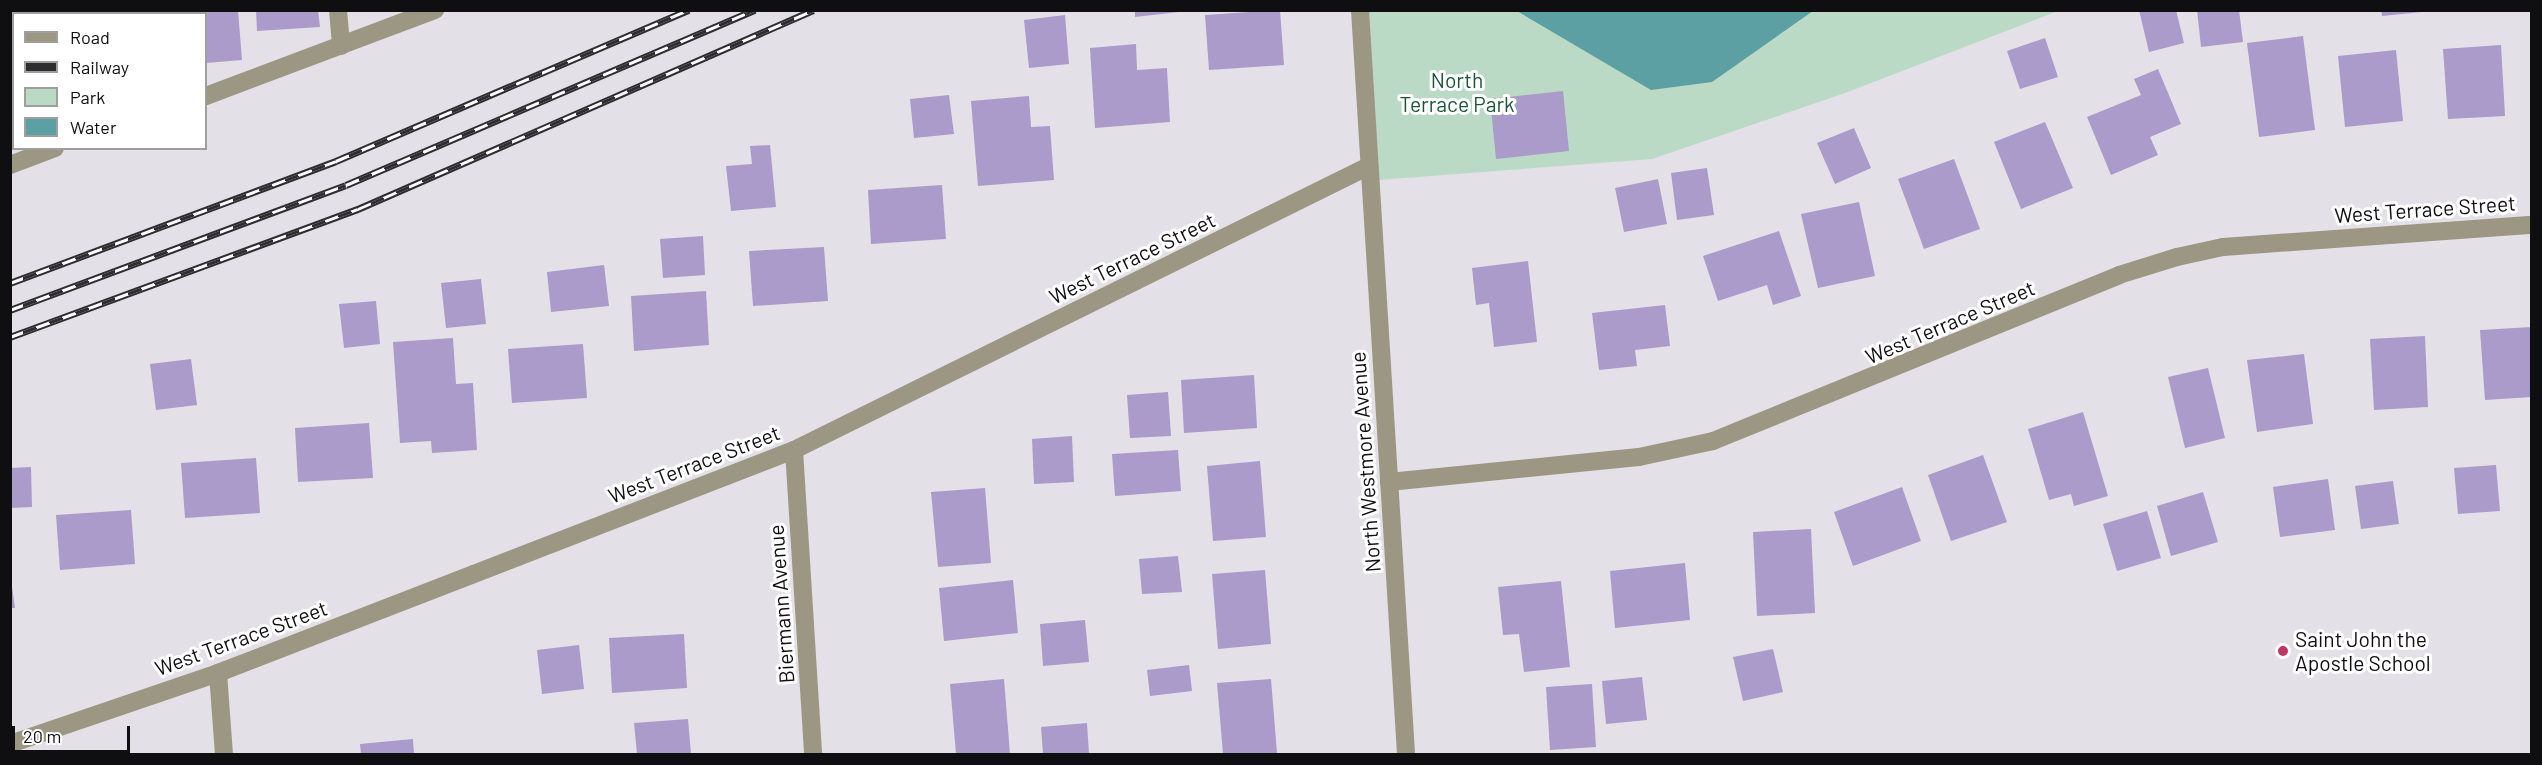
<!DOCTYPE html>
<html>
<head>
<meta charset="utf-8">
<style>
  body { margin:0 }
  #map { position:relative; width:2542px; height:765px; overflow:hidden; background:#e3e0e7; font-family:Barlow,sans-serif }
  div>[style] { position:absolute }
  .green>* { inset:0; background:#badac5 }
  .water>* { inset:0; background:#5ca0a4 }
  .building>* { inset:0; background:#ab9bca }
  .minor>* { height:18px; margin:-9px; padding:0 9px; transform-origin:9px; border-radius:9px; background:#9b9782 }
  .rail>* { height:7px; margin-top:-3.5px; transform-origin:0; background:repeating-linear-gradient(90deg,#fff 0 14px,#2e2d30 0 28px); box-sizing:border-box; border-block:2px solid #2e2d30 }
  .dots>* { width:16px; height:16px; translate:-50% -50%; box-sizing:border-box; border:3px solid #fff; border-radius:50% }
  span { translate:-50% -50%; white-space:nowrap; text-align:center; line-height:1.15; -webkit-text-stroke:6px #fff; paint-order:stroke }
  .park-label { font-size:21px; color:#1a5536 }
  .street-label { font-size:21px; color:#0f0e11 }
  .poi-label { font-size:21px; color:#0f0e11 }
  .left { translate:0 -50%; text-align:left }
  .frame { position:absolute; inset:0; border:12px solid #0f0e11; pointer-events:none }
  .legend { position:absolute; left:12px; top:12px; width:195px; height:138px; box-sizing:border-box; background:#fff; border:2px solid #9f9fa0; margin:0; padding:8px 10px; list-style:none; font-size:18px; color:#0f0e11 }
  .legend li { display:flex; align-items:center; gap:12px; height:30px }
  .legend b { width:30px; border:2px solid #9f9fa0 }
  .scale { position:absolute; left:12px; top:726px; width:118px; height:27px; box-sizing:border-box; border:3px solid #0f0e11; border-top:0; padding-left:8px; font-size:18px; line-height:21px; white-space:nowrap; color:#0f0e11; -webkit-text-stroke:4px #fff; paint-order:stroke }
</style>
</head>
<body>
<div id="map">
  <div class="green">
    <div style="clip-path:polygon(1368px 11px,2058px 11px,1845px 93px,1652px 159px,1379px 180px)"></div>
  </div>
  <div class="water">
    <div style="clip-path:polygon(1517px 11px,1813px 11px,1712px 82px,1651px 90px)"></div>
  </div>
  <div class="building">
    <div style="clip-path:polygon(10px 10px,67px 14px,14px 14px,12px 106px)"></div>
    <div style="clip-path:polygon(80px 10px,142px 10px,142px 14px,80px 14px)"></div>
    <div style="clip-path:polygon(175px 10px,238px 10px,242px 60px,206px 63px,206px 14px)"></div>
    <div style="clip-path:polygon(256px 10px,318px 10px,320px 27px,257px 31px)"></div>
    <div style="clip-path:polygon(1135px 10px,1179px 10px,1179px 12px,1135px 17px)"></div>
    <div style="clip-path:polygon(1280px 10px,1284px 65px,1209px 70px,1205px 15px)"></div>
    <div style="clip-path:polygon(2139px 10px,2176px 10px,2184px 43px,2149px 52px)"></div>
    <div style="clip-path:polygon(2197px 10px,2239px 10px,2243px 42px,2201px 47px)"></div>
    <div style="clip-path:polygon(2381px 10px,2422px 10px,2422px 12px,2382px 16px)"></div>
    <div style="clip-path:polygon(1065px 15px,1069px 64px,1029px 68px,1024px 20px)"></div>
    <div style="clip-path:polygon(2303px 36px,2315px 130px,2259px 137px,2247px 43px)"></div>
    <div style="clip-path:polygon(2045px 38px,2058px 77px,2020px 89px,2007px 51px)"></div>
    <div style="clip-path:polygon(1136px 44px,1137px 70px,1167px 68px,1170px 122px,1095px 128px,1090px 48px)"></div>
    <div style="clip-path:polygon(2501px 45px,2505px 116px,2448px 119px,2443px 49px)"></div>
    <div style="clip-path:polygon(2396px 50px,2403px 121px,2345px 127px,2338px 56px)"></div>
    <div style="clip-path:polygon(2158px 69px,2181px 124px,2150px 137px,2158px 155px,2111px 175px,2087px 117px,2141px 95px,2134px 79px)"></div>
    <div style="clip-path:polygon(1563px 91px,1569px 151px,1496px 159px,1490px 99px)"></div>
    <div style="clip-path:polygon(949px 95px,954px 134px,914px 138px,910px 99px)"></div>
    <div style="clip-path:polygon(1029px 96px,1031px 127px,1050px 126px,1054px 180px,978px 186px,971px 101px)"></div>
    <div style="clip-path:polygon(2045px 122px,2073px 188px,2021px 209px,1994px 142px)"></div>
    <div style="clip-path:polygon(1854px 128px,1871px 168px,1835px 184px,1817px 143px)"></div>
    <div style="clip-path:polygon(770px 145px,776px 207px,731px 211px,726px 166px,752px 164px,750px 146px)"></div>
    <div style="clip-path:polygon(1954px 159px,1980px 229px,1924px 249px,1898px 179px)"></div>
    <div style="clip-path:polygon(1707px 168px,1714px 215px,1677px 220px,1671px 173px)"></div>
    <div style="clip-path:polygon(1658px 179px,1667px 224px,1624px 232px,1615px 188px)"></div>
    <div style="clip-path:polygon(942px 185px,946px 239px,871px 244px,868px 190px)"></div>
    <div style="clip-path:polygon(1859px 202px,1875px 276px,1818px 288px,1801px 214px)"></div>
    <div style="clip-path:polygon(1779px 231px,1801px 296px,1773px 305px,1767px 285px,1718px 301px,1703px 256px)"></div>
    <div style="clip-path:polygon(703px 236px,705px 275px,663px 278px,660px 239px)"></div>
    <div style="clip-path:polygon(824px 247px,828px 301px,753px 306px,749px 251px)"></div>
    <div style="clip-path:polygon(1528px 261px,1537px 342px,1494px 347px,1489px 303px,1476px 305px,1472px 268px)"></div>
    <div style="clip-path:polygon(604px 265px,609px 306px,551px 312px,547px 272px)"></div>
    <div style="clip-path:polygon(481px 279px,486px 324px,446px 328px,441px 283px)"></div>
    <div style="clip-path:polygon(706px 291px,709px 345px,634px 351px,631px 296px)"></div>
    <div style="clip-path:polygon(376px 301px,380px 344px,344px 348px,339px 304px)"></div>
    <div style="clip-path:polygon(1665px 305px,1670px 346px,1635px 350px,1637px 366px,1599px 370px,1592px 313px)"></div>
    <div style="clip-path:polygon(2532px 327px,2532px 397px,2485px 400px,2480px 330px)"></div>
    <div style="clip-path:polygon(2425px 336px,2428px 407px,2374px 410px,2370px 339px)"></div>
    <div style="clip-path:polygon(453px 338px,456px 384px,473px 383px,477px 450px,432px 453px,431px 441px,400px 443px,393px 342px)"></div>
    <div style="clip-path:polygon(583px 344px,587px 398px,512px 403px,508px 349px)"></div>
    <div style="clip-path:polygon(2304px 354px,2313px 424px,2257px 432px,2247px 360px)"></div>
    <div style="clip-path:polygon(191px 359px,197px 405px,156px 410px,150px 364px)"></div>
    <div style="clip-path:polygon(2208px 368px,2225px 438px,2185px 448px,2168px 377px)"></div>
    <div style="clip-path:polygon(1254px 375px,1257px 428px,1184px 433px,1181px 380px)"></div>
    <div style="clip-path:polygon(1168px 392px,1171px 436px,1130px 438px,1127px 395px)"></div>
    <div style="clip-path:polygon(2083px 412px,2108px 496px,2074px 506px,2071px 494px,2049px 500px,2028px 429px)"></div>
    <div style="clip-path:polygon(369px 423px,373px 478px,298px 482px,295px 428px)"></div>
    <div style="clip-path:polygon(1072px 436px,1074px 482px,1034px 484px,1032px 439px)"></div>
    <div style="clip-path:polygon(1178px 450px,1181px 491px,1115px 496px,1112px 454px)"></div>
    <div style="clip-path:polygon(1983px 455px,2007px 522px,1951px 541px,1928px 475px)"></div>
    <div style="clip-path:polygon(256px 458px,260px 513px,185px 518px,181px 463px)"></div>
    <div style="clip-path:polygon(1260px 461px,1266px 537px,1213px 541px,1207px 466px)"></div>
    <div style="clip-path:polygon(2496px 465px,2500px 511px,2458px 514px,2454px 468px)"></div>
    <div style="clip-path:polygon(31px 467px,32px 507px,10px 508px,10px 468px)"></div>
    <div style="clip-path:polygon(2328px 479px,2335px 530px,2280px 537px,2273px 487px)"></div>
    <div style="clip-path:polygon(2393px 481px,2399px 524px,2361px 529px,2355px 486px)"></div>
    <div style="clip-path:polygon(1902px 487px,1921px 541px,1853px 566px,1834px 512px)"></div>
    <div style="clip-path:polygon(985px 488px,991px 563px,938px 567px,931px 492px)"></div>
    <div style="clip-path:polygon(2203px 492px,2218px 542px,2171px 556px,2157px 506px)"></div>
    <div style="clip-path:polygon(131px 510px,135px 564px,60px 570px,56px 515px)"></div>
    <div style="clip-path:polygon(2147px 511px,2161px 558px,2117px 571px,2103px 524px)"></div>
    <div style="clip-path:polygon(1811px 529px,1815px 613px,1757px 616px,1753px 532px)"></div>
    <div style="clip-path:polygon(1178px 556px,1182px 592px,1142px 594px,1139px 559px)"></div>
    <div style="clip-path:polygon(1685px 563px,1690px 620px,1615px 628px,1610px 571px)"></div>
    <div style="clip-path:polygon(1265px 570px,1271px 644px,1218px 649px,1212px 574px)"></div>
    <div style="clip-path:polygon(10px 573px,15px 608px,10px 608px)"></div>
    <div style="clip-path:polygon(1013px 580px,1018px 633px,944px 641px,939px 588px)"></div>
    <div style="clip-path:polygon(1561px 581px,1570px 667px,1524px 672px,1519px 634px,1503px 635px,1498px 587px)"></div>
    <div style="clip-path:polygon(1085px 620px,1089px 662px,1043px 666px,1040px 624px)"></div>
    <div style="clip-path:polygon(684px 634px,687px 688px,612px 693px,609px 638px)"></div>
    <div style="clip-path:polygon(579px 645px,584px 689px,542px 694px,537px 650px)"></div>
    <div style="clip-path:polygon(1773px 649px,1783px 692px,1743px 701px,1733px 657px)"></div>
    <div style="clip-path:polygon(1189px 665px,1192px 691px,1150px 696px,1147px 670px)"></div>
    <div style="clip-path:polygon(1642px 677px,1647px 720px,1606px 724px,1602px 681px)"></div>
    <div style="clip-path:polygon(1004px 679px,1010px 754px,956px 754px,950px 684px)"></div>
    <div style="clip-path:polygon(1271px 679px,1277px 753px,1223px 754px,1217px 683px)"></div>
    <div style="clip-path:polygon(1592px 684px,1596px 747px,1550px 750px,1546px 687px)"></div>
    <div style="clip-path:polygon(688px 719px,691px 754px,637px 754px,634px 723px)"></div>
    <div style="clip-path:polygon(1087px 723px,1089px 754px,1043px 754px,1041px 727px)"></div>
    <div style="clip-path:polygon(413px 739px,414px 754px,361px 754px,360px 744px)"></div>
  </div>
  <div class="minor">
    <div style="left:163px;top:10px;width:4px;rotate:76deg"></div>
    <div style="left:338px;top:10px;width:36px;rotate:85deg"></div>
    <div style="left:1360px;top:10px;width:745px;rotate:86.46deg"></div>
    <div style="left:206px;top:96px;width:245px;rotate:-20.6deg"></div>
    <div style="left:10px;top:165px;width:48px;rotate:-20.7deg"></div>
    <div style="left:794px;top:450px;width:305px;rotate:86.4deg"></div>
    <div style="left:1389px;top:482px;width:251px;rotate:-5.7deg"></div>
    <div style="left:1639px;top:457px;width:76px;rotate:-12.2deg"></div>
    <div style="left:1713px;top:441px;width:439px;rotate:-22.2deg"></div>
    <div style="left:2119px;top:275px;width:61px;rotate:-17.2deg"></div>
    <div style="left:2177px;top:257px;width:47px;rotate:-12.3deg"></div>
    <div style="left:2223px;top:247px;width:310px;rotate:-4.1deg"></div>
    <div style="left:218px;top:673px;width:81px;rotate:85.8deg"></div>
    <div style="left:10px;top:744px;width:220px;rotate:-18.8deg"></div>
    <div style="left:218px;top:673px;width:618px;rotate:-21.16deg"></div>
    <div style="left:794px;top:450px;width:641px;rotate:-26.29deg"></div>
  </div>
  <div class="rail">
    <div style="left:10px;top:283px;width:348px;rotate:-20.5deg"></div>
    <div style="left:336px;top:161px;width:384px;rotate:-23.2deg"></div>
    <div style="left:10px;top:310px;width:358px;rotate:-20.4deg"></div>
    <div style="left:346px;top:185px;width:445px;rotate:-23.2deg"></div>
    <div style="left:10px;top:337px;width:371px;rotate:-20.2deg"></div>
    <div style="left:358px;top:209px;width:497px;rotate:-23.6deg"></div>
  </div>
  <div class="dots">
    <div style="left:2283px;top:651px;background:#c23461"></div>
  </div>
  <div class="park-label">
    <span style="left:1457px;top:92px">North<br>Terrace Park</span>
  </div>
  <div class="street-label">
    <span style="left:2425px;top:209px;rotate:-4deg">West Terrace Street</span>
    <span style="left:1132px;top:258px;rotate:-26deg">West Terrace Street</span>
    <span style="left:1950px;top:322px;rotate:-23deg">West Terrace Street</span>
    <span style="left:1365px;top:462px;rotate:-94deg">North Westmore Avenue</span>
    <span style="left:694px;top:464px;rotate:-21deg">West Terrace Street</span>
    <span style="left:781px;top:604px;rotate:-94deg">Biermann Avenue</span>
    <span style="left:241px;top:638px;rotate:-20deg">West Terrace Street</span>
  </div>
  <div class="poi-label">
    <span class="left" style="left:2295px;top:651px">Saint John the<br>Apostle School</span>
  </div>
  <div class="frame"></div>
  <ul class="legend">
  <li><b style="height:8px;background:#9b9782"></b>Road</li>
  <li><b style="height:8px;background:#2e2d30"></b>Railway</li>
  <li><b style="height:16px;background:#badac5"></b>Park</li>
  <li><b style="height:16px;background:#5ca0a4"></b>Water</li>
  </ul>
  <div class="scale">20 m</div>
</div>
</body>
</html>
